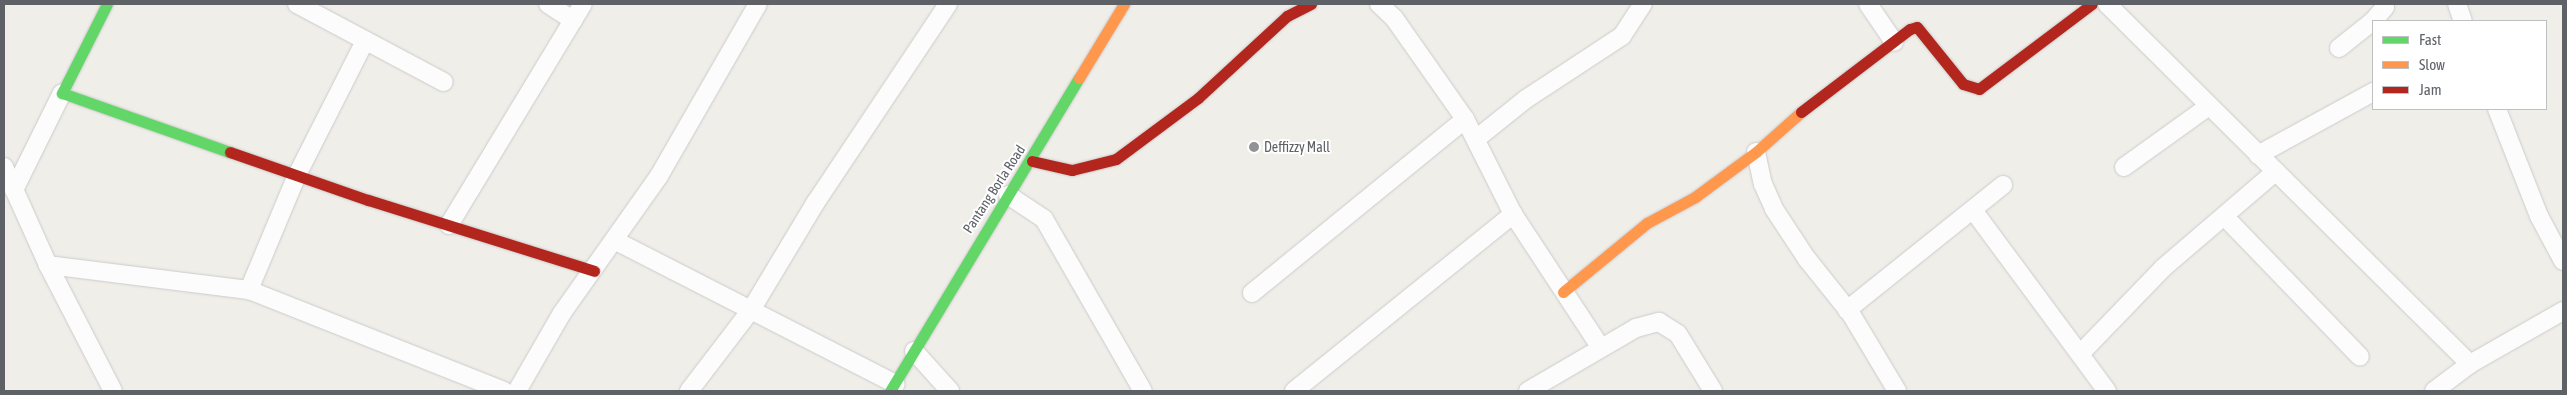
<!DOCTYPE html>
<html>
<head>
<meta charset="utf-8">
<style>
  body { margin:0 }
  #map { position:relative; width:2567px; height:395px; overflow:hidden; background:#efeee9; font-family:"Asap Condensed",sans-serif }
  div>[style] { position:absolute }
  .roads { filter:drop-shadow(0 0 1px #cbcbcb) drop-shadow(0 0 1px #cbcbcb) }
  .street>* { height:18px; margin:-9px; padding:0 9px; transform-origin:9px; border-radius:9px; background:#fdfcfc }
  .fast>* { height:11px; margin:-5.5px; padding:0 5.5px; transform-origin:5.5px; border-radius:5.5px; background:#63d668 }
  .slow>* { height:11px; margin:-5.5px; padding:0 5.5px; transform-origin:5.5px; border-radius:5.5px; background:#ff974d }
  .jam>* { height:11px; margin:-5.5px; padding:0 5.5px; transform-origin:5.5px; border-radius:5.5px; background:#b3261e }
  .dots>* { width:14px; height:14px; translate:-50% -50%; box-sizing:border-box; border:2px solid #fff; border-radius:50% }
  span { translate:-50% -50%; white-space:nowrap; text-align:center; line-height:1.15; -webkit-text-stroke:4px #fff; paint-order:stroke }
  .poi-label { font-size:14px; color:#5e6267 }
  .left { translate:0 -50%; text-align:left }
  .street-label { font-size:14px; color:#5e6267 }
  .frame { position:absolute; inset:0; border:5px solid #5e6267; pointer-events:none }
  .legend { position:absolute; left:2372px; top:20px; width:175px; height:90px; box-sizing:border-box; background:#fff; border:1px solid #bfc0c2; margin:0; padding:6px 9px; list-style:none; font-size:15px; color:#5e6267 }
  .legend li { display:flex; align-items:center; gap:10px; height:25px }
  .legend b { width:25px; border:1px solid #bfc0c2 }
</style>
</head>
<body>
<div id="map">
  <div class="roads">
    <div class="street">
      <div style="left:297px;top:4px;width:166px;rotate:28deg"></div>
      <div style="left:548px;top:4px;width:30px;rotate:33deg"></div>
      <div style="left:1379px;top:4px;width:21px;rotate:43deg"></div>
      <div style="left:1394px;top:18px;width:123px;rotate:54.9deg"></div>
      <div style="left:1465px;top:119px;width:106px;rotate:63.2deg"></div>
      <div style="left:1513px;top:214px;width:160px;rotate:56.7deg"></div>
      <div style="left:1868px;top:4px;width:46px;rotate:55.6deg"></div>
      <div style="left:2107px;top:4px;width:511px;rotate:44.76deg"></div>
      <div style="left:2457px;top:4px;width:18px;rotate:71deg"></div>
      <div style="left:2373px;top:21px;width:18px;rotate:-49deg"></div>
      <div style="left:2385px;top:7px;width:3px;rotate:-108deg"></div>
      <div style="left:365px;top:41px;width:150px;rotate:116.9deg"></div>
      <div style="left:297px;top:175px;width:125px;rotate:112.7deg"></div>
      <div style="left:249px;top:290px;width:274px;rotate:21.6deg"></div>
      <div style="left:2339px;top:48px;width:43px;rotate:-38.5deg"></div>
      <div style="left:2497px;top:109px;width:115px;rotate:68.6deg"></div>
      <div style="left:2539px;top:216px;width:51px;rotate:61.9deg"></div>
      <div style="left:1476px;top:139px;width:64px;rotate:-38.7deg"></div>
      <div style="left:1526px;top:99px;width:115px;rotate:-33.3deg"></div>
      <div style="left:1622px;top:36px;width:38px;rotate:-57deg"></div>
      <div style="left:1756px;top:152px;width:33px;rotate:78deg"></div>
      <div style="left:1763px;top:184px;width:27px;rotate:66deg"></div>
      <div style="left:1774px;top:209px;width:60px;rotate:56.6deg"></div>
      <div style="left:1807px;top:259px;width:70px;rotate:51.3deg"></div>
      <div style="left:1851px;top:314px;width:90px;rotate:59.1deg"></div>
      <div style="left:2258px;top:155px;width:131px;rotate:-28.7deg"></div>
      <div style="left:4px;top:167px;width:107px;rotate:65.8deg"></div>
      <div style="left:48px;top:265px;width:142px;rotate:62.7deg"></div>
      <div style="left:2124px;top:167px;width:105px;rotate:-35.7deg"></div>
      <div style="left:14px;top:190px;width:108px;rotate:-63.7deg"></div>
      <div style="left:1008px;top:195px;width:43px;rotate:33.7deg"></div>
      <div style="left:1044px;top:219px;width:198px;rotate:60.1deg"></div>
      <div style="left:1973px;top:210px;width:225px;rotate:53.5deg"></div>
      <div style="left:2225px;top:217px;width:194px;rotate:46deg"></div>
      <div style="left:449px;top:225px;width:258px;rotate:-58.8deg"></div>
      <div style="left:616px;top:241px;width:314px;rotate:27.1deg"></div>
      <div style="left:48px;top:265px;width:203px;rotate:7.1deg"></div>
      <div style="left:1252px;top:293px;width:275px;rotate:-39.2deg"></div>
      <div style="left:1847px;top:310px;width:200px;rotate:-38.7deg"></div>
      <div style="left:914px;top:351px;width:54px;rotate:48deg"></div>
      <div style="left:2080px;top:354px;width:120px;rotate:-46deg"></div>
      <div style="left:2163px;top:268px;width:148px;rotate:-40.6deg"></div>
      <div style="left:517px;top:391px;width:90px;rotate:-60deg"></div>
      <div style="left:562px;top:313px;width:168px;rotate:-54.7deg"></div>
      <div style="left:659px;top:176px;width:198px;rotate:-60.1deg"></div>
      <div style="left:689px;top:391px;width:102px;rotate:-52.6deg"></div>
      <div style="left:751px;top:310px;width:126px;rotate:-59deg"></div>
      <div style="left:816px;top:202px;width:238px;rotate:-56.3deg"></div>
      <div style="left:1294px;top:391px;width:282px;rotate:-38.9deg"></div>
      <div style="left:1528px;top:391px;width:125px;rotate:-30.3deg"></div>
      <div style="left:1636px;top:328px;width:24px;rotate:-15deg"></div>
      <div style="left:1659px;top:322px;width:22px;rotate:32deg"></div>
      <div style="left:1678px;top:334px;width:67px;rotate:58.4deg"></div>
      <div style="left:2434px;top:391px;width:45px;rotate:-36.9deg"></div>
      <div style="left:2470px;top:364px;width:107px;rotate:-29.7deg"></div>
    </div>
    <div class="fast">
      <div style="left:107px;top:4px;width:100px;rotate:116.8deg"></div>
      <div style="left:62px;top:93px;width:178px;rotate:19.4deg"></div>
      <div style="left:890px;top:391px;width:366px;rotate:-58.9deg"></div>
    </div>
    <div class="slow">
      <div style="left:1079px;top:78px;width:87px;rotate:-58.7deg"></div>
      <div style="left:1563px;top:292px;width:109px;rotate:-39.4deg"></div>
      <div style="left:1647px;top:223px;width:55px;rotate:-28.4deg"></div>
      <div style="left:1695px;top:197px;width:76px;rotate:-36.4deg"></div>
      <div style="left:1756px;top:152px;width:60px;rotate:-41.6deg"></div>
    </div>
    <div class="jam">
      <div style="left:1801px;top:112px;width:137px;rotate:-37.3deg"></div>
      <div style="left:1910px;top:29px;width:7px;rotate:-16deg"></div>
      <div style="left:1917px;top:27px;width:73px;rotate:51.1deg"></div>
      <div style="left:1963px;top:84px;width:17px;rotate:17deg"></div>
      <div style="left:1979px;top:89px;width:141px;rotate:-37deg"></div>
      <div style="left:230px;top:152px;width:146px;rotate:19.2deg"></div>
      <div style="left:368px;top:200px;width:237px;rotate:17.4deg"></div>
      <div style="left:1032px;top:161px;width:41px;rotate:12.7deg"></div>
      <div style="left:1072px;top:170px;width:45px;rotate:-14deg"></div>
      <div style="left:1116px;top:159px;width:102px;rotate:-36.6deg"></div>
      <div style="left:1198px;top:98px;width:121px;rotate:-42.7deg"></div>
      <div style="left:1287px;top:16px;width:27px;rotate:-27deg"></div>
    </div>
  </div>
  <div class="dots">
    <div style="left:1254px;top:147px;background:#919394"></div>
  </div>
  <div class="poi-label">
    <span class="left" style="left:1264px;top:147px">Deffizzy Mall</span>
  </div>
  <div class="street-label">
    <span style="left:994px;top:189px;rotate:-57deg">Pantang Borla Road</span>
  </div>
  <div class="frame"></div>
  <ul class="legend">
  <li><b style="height:6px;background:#63d668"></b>Fast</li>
  <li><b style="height:6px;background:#ff974d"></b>Slow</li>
  <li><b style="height:6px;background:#b3261e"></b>Jam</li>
  </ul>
</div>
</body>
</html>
